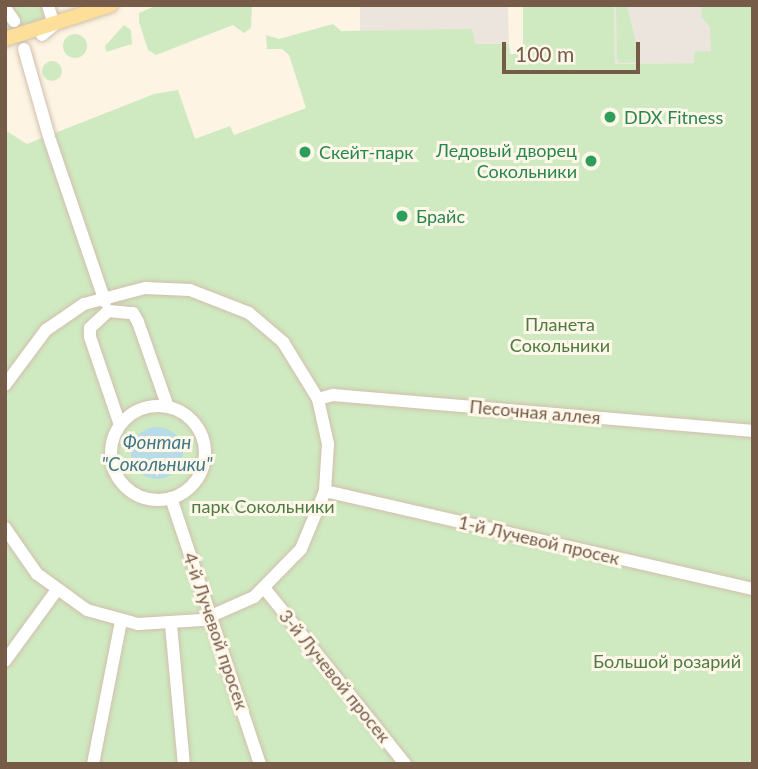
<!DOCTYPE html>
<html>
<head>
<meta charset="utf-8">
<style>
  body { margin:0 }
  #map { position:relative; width:758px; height:769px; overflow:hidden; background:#fdf4e3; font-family:Lato,sans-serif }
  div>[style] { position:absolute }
  .industrial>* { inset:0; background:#ece5de }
  .green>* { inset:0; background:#cfeac1 }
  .round { border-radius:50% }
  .water>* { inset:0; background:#b7dce7 }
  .roads { filter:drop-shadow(0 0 2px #d0bfac) drop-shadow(0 0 2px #d0bfac) }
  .minor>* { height:12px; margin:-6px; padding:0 6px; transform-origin:6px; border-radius:6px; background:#fff }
  .minor>.ring { margin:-6px; padding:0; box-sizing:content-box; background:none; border:12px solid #fff; border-radius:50% }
  .major>* { height:14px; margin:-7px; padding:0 7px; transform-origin:7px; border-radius:7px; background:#fddf9a }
  .dots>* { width:19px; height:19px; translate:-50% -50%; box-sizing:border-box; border:4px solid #fff8ea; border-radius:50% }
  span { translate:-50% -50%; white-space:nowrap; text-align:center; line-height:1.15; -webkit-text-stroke:6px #fff8ea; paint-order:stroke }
  .leisure-label { font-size:18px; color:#27864d }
  .left { translate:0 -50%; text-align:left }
  .right { translate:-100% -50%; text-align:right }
  .park-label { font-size:18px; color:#4d7b40 }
  .street-label { font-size:18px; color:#755b48 }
  .water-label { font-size:19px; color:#41798a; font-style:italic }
  .frame { position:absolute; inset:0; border:7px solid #755b48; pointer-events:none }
  .scale { position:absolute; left:502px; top:42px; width:138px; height:32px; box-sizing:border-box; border:4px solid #755b48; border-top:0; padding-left:9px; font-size:21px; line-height:24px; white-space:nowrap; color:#755b48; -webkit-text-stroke:5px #fff8ea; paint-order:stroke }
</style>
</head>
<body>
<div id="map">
  <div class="industrial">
    <div style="clip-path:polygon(360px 5px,508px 5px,509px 44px,474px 44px,471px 30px,360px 31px)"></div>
    <div style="clip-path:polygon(614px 5px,712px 5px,713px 52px,695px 63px,615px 64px)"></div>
  </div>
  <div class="green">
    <div style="clip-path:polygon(5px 5px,42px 5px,46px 20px,5px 35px)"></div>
    <div style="clip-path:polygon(252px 5px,251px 28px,244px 33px,233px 25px,156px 55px,148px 50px,139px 22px,139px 13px,155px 6px)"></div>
    <div style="clip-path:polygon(614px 5px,615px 64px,694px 63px,694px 52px,711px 51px,710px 27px,701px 17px,702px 5px,753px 5px,753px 764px,5px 764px,5px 130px,27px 144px,154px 94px,178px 90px,195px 139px,230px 126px,234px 135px,306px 108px,289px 55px,282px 49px,267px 49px,266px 35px,279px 39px,333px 24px,341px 31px,472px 29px,475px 44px,509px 44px,510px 54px,523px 54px,523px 6px)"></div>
    <div style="clip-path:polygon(616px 5px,627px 5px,639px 56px,636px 62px,619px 63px,617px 58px)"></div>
    <div style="clip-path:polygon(124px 25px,131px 30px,132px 44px,106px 52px,105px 46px)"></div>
    <div class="round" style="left:63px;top:34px;width:24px;height:24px"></div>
    <div class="round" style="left:42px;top:61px;width:20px;height:20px"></div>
  </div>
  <div class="water">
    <div class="round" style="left:131px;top:427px;width:52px;height:52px"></div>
  </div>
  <div class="roads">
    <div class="minor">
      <div style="left:5px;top:8px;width:16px;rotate:55deg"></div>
      <div style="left:42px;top:35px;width:16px;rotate:-40deg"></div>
      <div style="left:54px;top:25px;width:21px;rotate:-107deg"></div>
      <div style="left:24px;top:49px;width:91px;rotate:74.1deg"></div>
      <div style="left:50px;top:140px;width:171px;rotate:71.2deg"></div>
      <div style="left:5px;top:385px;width:69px;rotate:-53.3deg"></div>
      <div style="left:46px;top:330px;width:46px;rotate:-34.4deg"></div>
      <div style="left:84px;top:304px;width:63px;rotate:-14.7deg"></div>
      <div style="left:145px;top:288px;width:45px;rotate:2.5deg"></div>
      <div style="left:190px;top:290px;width:63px;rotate:21.3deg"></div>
      <div style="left:249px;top:313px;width:45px;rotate:40.5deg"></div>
      <div style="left:283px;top:342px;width:67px;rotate:58.4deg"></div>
      <div style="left:318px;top:399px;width:46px;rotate:77.5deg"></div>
      <div style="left:328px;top:444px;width:47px;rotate:93.7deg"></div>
      <div style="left:325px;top:491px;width:63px;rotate:112.5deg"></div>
      <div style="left:301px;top:549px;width:67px;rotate:134.4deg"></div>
      <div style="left:254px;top:597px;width:57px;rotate:156.1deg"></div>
      <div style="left:202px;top:620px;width:64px;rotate:176.4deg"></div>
      <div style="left:138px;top:624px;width:53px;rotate:-164.6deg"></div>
      <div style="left:87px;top:610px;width:62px;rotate:-144.2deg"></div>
      <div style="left:37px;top:574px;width:56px;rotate:-124.8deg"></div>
      <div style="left:318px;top:399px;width:16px;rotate:-15deg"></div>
      <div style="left:333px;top:395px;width:422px;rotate:4.9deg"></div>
      <div class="ring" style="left:111px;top:406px;width:82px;height:82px"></div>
      <div style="left:120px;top:425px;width:93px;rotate:-108.8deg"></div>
      <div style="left:90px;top:337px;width:9px;rotate:-90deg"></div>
      <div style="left:90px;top:328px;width:25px;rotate:-43deg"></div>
      <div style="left:108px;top:311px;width:25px;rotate:5deg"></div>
      <div style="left:133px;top:313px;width:10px;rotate:61deg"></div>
      <div style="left:138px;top:322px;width:90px;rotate:70.6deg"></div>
      <div style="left:325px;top:491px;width:439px;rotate:12.9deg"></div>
      <div style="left:171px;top:498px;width:280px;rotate:71.5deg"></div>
      <div style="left:265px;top:589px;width:224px;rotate:51.3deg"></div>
      <div style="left:171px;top:625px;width:140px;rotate:84.7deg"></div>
      <div style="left:5px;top:661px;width:87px;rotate:-53.9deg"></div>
      <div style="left:93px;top:764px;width:146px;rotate:-78.9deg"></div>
    </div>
    <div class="major">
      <div style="left:5px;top:39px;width:111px;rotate:-17.8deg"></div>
    </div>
  </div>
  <div class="dots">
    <div style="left:610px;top:117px;background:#2e9e5b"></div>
    <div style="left:305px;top:152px;background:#2e9e5b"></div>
    <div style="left:591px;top:161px;background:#2e9e5b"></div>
    <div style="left:402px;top:216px;background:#2e9e5b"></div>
  </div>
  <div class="leisure-label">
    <span class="left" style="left:624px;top:117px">DDX Fitness</span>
    <span class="right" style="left:577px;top:161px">Ледовый дворец<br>Сокольники</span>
    <span class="left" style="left:319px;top:152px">Скейт-парк</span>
    <span class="left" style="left:416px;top:216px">Брайс</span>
  </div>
  <div class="park-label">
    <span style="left:560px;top:335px">Планета<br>Сокольники</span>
    <span style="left:263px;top:506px">парк Сокольники</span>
    <span style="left:667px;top:661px">Большой розарий</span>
  </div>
  <div class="street-label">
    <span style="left:535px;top:412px;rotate:5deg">Песочная аллея</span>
    <span style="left:539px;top:540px;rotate:13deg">1-й Лучевой просек</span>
    <span style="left:216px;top:631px;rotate:71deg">4-й Лучевой просек</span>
    <span style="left:335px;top:676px;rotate:51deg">3-й Лучевой просек</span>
  </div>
  <div class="water-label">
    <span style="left:157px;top:453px">Фонтан<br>"Сокольники"</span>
  </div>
  <div class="frame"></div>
  <div class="scale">100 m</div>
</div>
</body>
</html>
